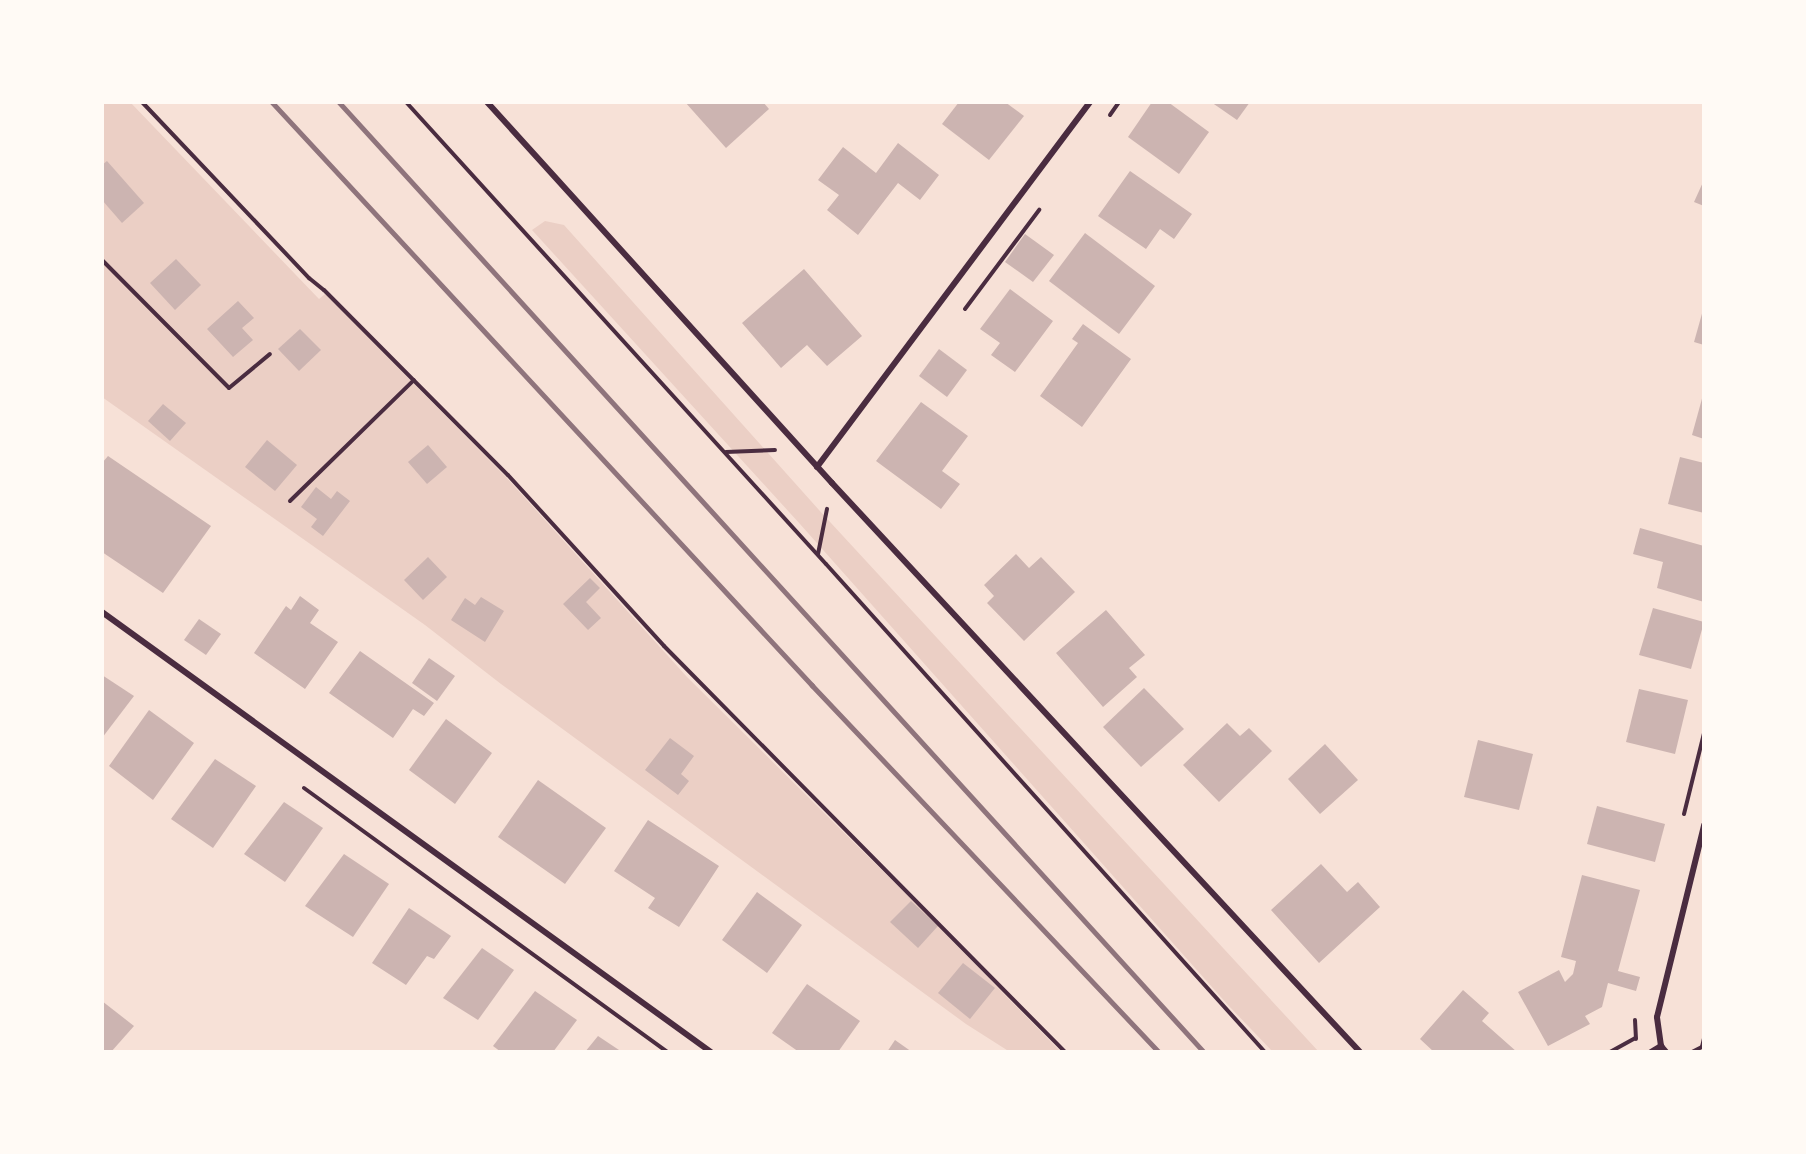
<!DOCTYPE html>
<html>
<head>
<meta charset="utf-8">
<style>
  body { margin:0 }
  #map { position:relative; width:1806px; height:1154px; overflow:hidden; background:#f7e1d7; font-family:Commissioner,sans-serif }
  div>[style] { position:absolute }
  .green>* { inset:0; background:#ebcfc5 }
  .building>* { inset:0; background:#ccb4b1 }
  .path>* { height:4px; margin:-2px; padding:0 2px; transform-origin:2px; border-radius:2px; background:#4a2c40 }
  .minor>* { height:6px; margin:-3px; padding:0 3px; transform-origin:3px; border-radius:3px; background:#4a2c40 }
  .rail>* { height:4.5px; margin:-2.25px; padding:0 2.25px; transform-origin:2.25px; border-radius:2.25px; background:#8f747c }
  span { translate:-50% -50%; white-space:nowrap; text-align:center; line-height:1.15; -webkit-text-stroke:6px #fffaf5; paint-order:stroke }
  .frame { position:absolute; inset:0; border:104px solid #fffaf5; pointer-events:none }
</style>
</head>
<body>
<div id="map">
  <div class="green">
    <div style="clip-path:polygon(102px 102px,130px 102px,319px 299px,325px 294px,506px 477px,687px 677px,911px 899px,1061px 1052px,1010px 1052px,966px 1024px,501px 684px,425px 625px,102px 397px)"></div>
    <div style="clip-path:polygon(545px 221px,564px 225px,819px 510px,1319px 1052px,1273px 1052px,1228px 1005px,800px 524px,532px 230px)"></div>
  </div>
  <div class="building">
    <div style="clip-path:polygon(685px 102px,763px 102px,769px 109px,726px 148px)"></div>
    <div style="clip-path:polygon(959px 102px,1005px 102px,1024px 116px,989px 160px,942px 124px)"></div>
    <div style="clip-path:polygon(1152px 102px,1168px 102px,1209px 132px,1179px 174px,1128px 137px)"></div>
    <div style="clip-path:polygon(1211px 102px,1250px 102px,1237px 120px)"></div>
    <div style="clip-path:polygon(898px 143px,939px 175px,920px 200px,898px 183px,858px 235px,827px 210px,839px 195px,818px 180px,843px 147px,876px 173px)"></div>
    <div style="clip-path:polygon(107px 161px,144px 203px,122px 223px,102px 200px,102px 165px)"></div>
    <div style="clip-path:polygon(1130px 171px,1192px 214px,1174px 239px,1160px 229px,1146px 249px,1098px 216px)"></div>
    <div style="clip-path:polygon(1704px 180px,1704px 206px,1694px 202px)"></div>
    <div style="clip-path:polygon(1085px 233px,1155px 286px,1119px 334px,1049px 281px)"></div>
    <div style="clip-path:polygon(1025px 234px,1054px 255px,1033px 282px,1005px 262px)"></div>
    <div style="clip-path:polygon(176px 259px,201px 285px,175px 310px,150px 283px)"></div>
    <div style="clip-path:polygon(804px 269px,862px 336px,827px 366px,807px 345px,781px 368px,742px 323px)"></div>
    <div style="clip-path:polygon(1010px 289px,1053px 321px,1015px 372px,991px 355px,1000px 343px,980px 329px)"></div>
    <div style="clip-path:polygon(238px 301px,254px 318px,242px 328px,253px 340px,233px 357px,207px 329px)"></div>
    <div style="clip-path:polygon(1703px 310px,1704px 310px,1704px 345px,1694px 342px)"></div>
    <div style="clip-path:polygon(1083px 324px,1131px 359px,1082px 427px,1040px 396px,1078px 343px,1072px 339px)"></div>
    <div style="clip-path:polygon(300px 329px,321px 350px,299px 371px,278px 349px)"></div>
    <div style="clip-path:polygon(939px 349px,967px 370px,947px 397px,919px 376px)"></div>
    <div style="clip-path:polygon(1703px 395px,1704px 395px,1704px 439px,1692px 435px)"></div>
    <div style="clip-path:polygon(921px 402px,968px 436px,942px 471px,960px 484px,941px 509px,876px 461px)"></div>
    <div style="clip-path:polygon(163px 404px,186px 423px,170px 441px,148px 421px)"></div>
    <div style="clip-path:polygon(267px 440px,297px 465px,275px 491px,245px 467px)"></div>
    <div style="clip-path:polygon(428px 445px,447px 467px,427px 484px,408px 462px)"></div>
    <div style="clip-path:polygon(108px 456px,211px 526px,163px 593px,102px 552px,102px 463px)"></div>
    <div style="clip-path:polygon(1680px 457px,1704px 463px,1704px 513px,1668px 504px)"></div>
    <div style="clip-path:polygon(316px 487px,331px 499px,337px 491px,350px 501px,323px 536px,311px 527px,317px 519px,301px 507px)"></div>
    <div style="clip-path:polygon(1640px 528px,1704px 546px,1704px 602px,1657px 588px,1663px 562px,1633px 554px)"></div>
    <div style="clip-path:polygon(1016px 554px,1029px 568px,1041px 557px,1075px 592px,1024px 641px,987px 603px,994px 596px,984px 585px)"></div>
    <div style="clip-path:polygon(428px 557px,447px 577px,423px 600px,404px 580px)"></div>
    <div style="clip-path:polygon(590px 578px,600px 588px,586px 602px,601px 618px,588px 630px,563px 604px)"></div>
    <div style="clip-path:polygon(300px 596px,319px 610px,310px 623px,338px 642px,305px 689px,254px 653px,286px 606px,291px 610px)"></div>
    <div style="clip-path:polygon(481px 597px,504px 611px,485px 642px,451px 620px,465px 598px,475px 605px)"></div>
    <div style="clip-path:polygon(1653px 608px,1704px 622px,1691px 669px,1639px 655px)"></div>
    <div style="clip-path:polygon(1106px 610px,1145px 655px,1129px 668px,1137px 677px,1103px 707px,1056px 653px)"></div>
    <div style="clip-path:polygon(199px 619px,221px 634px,206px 655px,184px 640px)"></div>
    <div style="clip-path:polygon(360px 651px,434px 703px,424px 716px,413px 709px,393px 738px,329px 693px)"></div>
    <div style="clip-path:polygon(429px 658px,455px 676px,437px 701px,412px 683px)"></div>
    <div style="clip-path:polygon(102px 675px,134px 696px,102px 738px)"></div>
    <div style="clip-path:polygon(1144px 688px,1184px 729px,1141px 767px,1103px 727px)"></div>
    <div style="clip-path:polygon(1639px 689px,1688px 700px,1675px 754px,1626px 742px)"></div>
    <div style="clip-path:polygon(149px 710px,194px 743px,153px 800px,109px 766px)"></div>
    <div style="clip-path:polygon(446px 719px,492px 753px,455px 804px,409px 770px)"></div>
    <div style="clip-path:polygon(1227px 723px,1240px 736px,1249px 728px,1272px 751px,1219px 802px,1183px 765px)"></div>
    <div style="clip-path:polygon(670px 738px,694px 756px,681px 774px,689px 781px,678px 795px,645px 770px)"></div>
    <div style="clip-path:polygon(1478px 740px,1533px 754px,1519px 810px,1464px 797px)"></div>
    <div style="clip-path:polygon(1325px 744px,1358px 780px,1320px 814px,1288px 779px)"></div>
    <div style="clip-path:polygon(215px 759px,256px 786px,213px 848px,171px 819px)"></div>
    <div style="clip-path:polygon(538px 780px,606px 828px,565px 884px,498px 837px)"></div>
    <div style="clip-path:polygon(284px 802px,323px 828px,285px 882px,244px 854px)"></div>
    <div style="clip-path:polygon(1597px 806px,1665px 824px,1655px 862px,1587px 844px)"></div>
    <div style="clip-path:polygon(648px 820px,719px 866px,679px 927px,648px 908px,655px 898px,614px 871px)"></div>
    <div style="clip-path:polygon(344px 854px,389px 884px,353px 937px,305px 906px)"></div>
    <div style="clip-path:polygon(1321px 864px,1347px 892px,1358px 882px,1380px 907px,1319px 963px,1271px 910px)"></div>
    <div style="clip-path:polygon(1582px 875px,1640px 890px,1618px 971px,1640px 977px,1636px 991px,1608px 983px,1602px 1007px,1585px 1016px,1590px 1024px,1548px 1046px,1518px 992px,1559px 970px,1565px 982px,1573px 974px,1576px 961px,1561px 957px)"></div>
    <div style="clip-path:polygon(757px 892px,802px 925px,767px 973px,722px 940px)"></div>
    <div style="clip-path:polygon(911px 901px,938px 926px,918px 948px,890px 922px)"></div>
    <div style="clip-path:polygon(409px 908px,451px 936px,434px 959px,427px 956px,406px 985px,372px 963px)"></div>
    <div style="clip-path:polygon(482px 948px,514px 970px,478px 1020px,443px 998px)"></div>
    <div style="clip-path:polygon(963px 963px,995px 988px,970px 1019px,938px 993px)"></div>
    <div style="clip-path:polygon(807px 984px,860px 1021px,838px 1052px,799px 1052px,772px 1033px)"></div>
    <div style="clip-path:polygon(1463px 990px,1489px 1013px,1482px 1021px,1517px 1052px,1434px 1052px,1420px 1039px)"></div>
    <div style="clip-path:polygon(535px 991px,577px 1020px,553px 1052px,501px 1052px,493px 1046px)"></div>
    <div style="clip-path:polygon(102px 1001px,134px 1026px,111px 1052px,102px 1052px)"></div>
    <div style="clip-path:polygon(598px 1036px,622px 1052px,585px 1052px)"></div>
    <div style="clip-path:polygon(895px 1040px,912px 1052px,887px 1052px)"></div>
  </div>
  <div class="path">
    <div style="left:142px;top:102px;width:243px;rotate:46.5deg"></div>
    <div style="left:309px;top:278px;width:19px;rotate:39deg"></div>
    <div style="left:324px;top:290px;width:261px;rotate:45.2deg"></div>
    <div style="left:508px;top:475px;width:231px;rotate:47.6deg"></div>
    <div style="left:664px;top:646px;width:571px;rotate:45.35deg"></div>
    <div style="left:406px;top:102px;width:624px;rotate:47.73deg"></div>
    <div style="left:826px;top:564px;width:656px;rotate:48.03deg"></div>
    <div style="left:1110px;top:115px;width:16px;rotate:-55deg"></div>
    <div style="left:102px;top:260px;width:180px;rotate:45.2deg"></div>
    <div style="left:229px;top:388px;width:53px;rotate:-39.7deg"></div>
    <div style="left:965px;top:309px;width:124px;rotate:-53.2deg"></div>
    <div style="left:726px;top:452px;width:49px;rotate:-2.3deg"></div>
    <div style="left:290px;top:501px;width:173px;rotate:-44.3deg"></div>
    <div style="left:818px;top:554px;width:46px;rotate:-78.7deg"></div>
    <div style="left:304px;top:788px;width:449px;rotate:36deg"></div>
    <div style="left:1684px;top:814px;width:83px;rotate:-76.1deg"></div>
    <div style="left:1635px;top:1020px;width:19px;rotate:87deg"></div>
    <div style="left:1610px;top:1052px;width:29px;rotate:-29deg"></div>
    <div style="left:1692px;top:1052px;width:11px;rotate:-27deg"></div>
    <div style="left:1702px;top:1047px;width:9px;rotate:-77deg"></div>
  </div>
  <div class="minor">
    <div style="left:487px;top:102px;width:514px;rotate:47.84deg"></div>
    <div style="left:832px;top:483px;width:776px;rotate:47.14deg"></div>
    <div style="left:817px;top:467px;width:456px;rotate:-53.2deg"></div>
    <div style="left:102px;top:612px;width:751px;rotate:35.85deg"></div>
    <div style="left:1651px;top:1052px;width:12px;rotate:-31deg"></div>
    <div style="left:1666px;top:1052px;width:8px;rotate:-130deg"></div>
    <div style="left:1661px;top:1046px;width:29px;rotate:-98deg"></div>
    <div style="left:1657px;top:1017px;width:198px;rotate:-76.2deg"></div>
  </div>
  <div class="rail">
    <div style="left:272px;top:102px;width:795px;rotate:47.19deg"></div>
    <div style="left:812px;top:685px;width:505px;rotate:46.6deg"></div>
    <div style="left:339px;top:102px;width:1285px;rotate:47.68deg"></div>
  </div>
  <div class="frame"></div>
</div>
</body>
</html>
